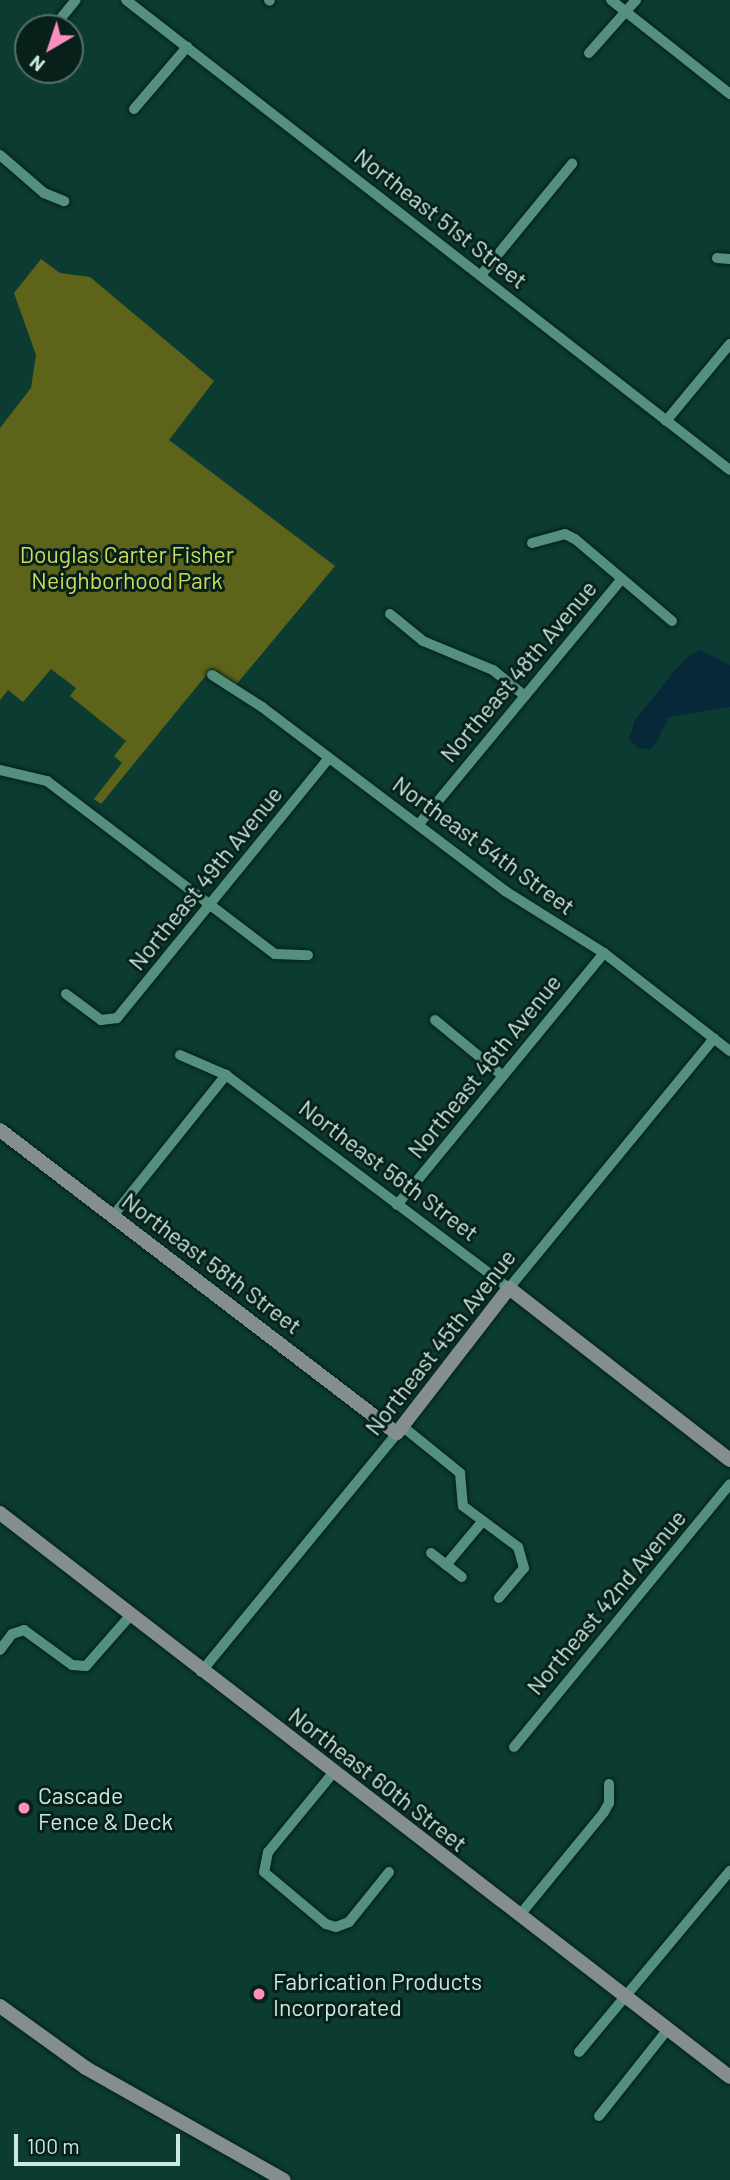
<!DOCTYPE html>
<html>
<head>
<meta charset="utf-8">
<style>
  body { margin:0 }
  #map { position:relative; width:730px; height:2180px; overflow:hidden; background:#0c3c31; font-family:Barlow,sans-serif }
  div>[style] { position:absolute }
  .green>* { inset:0; background:#5e631a }
  .water>* { inset:0; background:#062838 }
  .roads { filter:drop-shadow(0 0 2px #012119) drop-shadow(0 0 2px #012119) }
  .street>* { height:10px; margin:-5px; padding:0 5px; transform-origin:5px; border-radius:5px; background:#55907f }
  .secondary>* { height:14px; margin:-7px; padding:0 7px; transform-origin:7px; border-radius:7px; background:#848d8f }
  .dots>* { width:19px; height:19px; translate:-50% -50%; box-sizing:border-box; border:4px solid #07201a; border-radius:50% }
  span { translate:-50% -50%; white-space:nowrap; text-align:center; line-height:1.15; -webkit-text-stroke:6px #07201a; paint-order:stroke }
  .street-label { font-size:23px; color:#cbe9df }
  .park-label { font-size:23px; color:#d0db5b }
  .poi-label { font-size:23px; color:#cbe9df }
  .left { translate:0 -50%; text-align:left }
  .north { position:absolute; left:14px; top:14px; width:70px; height:70px; box-sizing:border-box; background:#07201a; border:2px solid #557069; border-radius:50%; rotate:219deg; font-size:19px; font-weight:700; line-height:28px; text-align:center; color:#cbe9df }
  .north::after { content:''; display:block; margin:auto; width:24px; height:32px; background:#fd8ebe; clip-path:polygon(50% 0,100% 100%,50% 72%,0 100%) }
  .scale { position:absolute; left:14px; top:2134px; width:166px; height:32px; box-sizing:border-box; border:4px solid #cbe9df; border-top:0; padding-left:9px; font-size:21px; line-height:24px; white-space:nowrap; color:#cbe9df; -webkit-text-stroke:5px #07201a; paint-order:stroke }
</style>
</head>
<body>
<div id="map">
  <div class="green">
    <div style="clip-path:polygon(41px 259px,60px 273px,90px 277px,214px 381px,169px 440px,335px 566px,235px 686px,212px 668px,101px 804px,94px 799px,122px 763px,114px 756px,126px 741px,70px 696px,76px 688px,51px 669px,23px 702px,8px 690px,0 700px,0 428px,31px 388px,36px 355px,14px 293px)"></div>
  </div>
  <div class="water">
    <div style="clip-path:polygon(699px 650px,730px 665px,730px 707px,669px 717px,656px 743px,650px 749px,637px 748px,629px 739px,635px 720px,683px 661px)"></div>
  </div>
  <div class="roads">
    <div class="street">
      <div style="left:126px;top:0;width:765px;rotate:37.89deg"></div>
      <div style="left:269px;top:0;width:1px;rotate:45deg"></div>
      <div style="left:611px;top:0;width:152px;rotate:38.3deg"></div>
      <div style="left:53px;top:28px;width:36px;rotate:-51deg"></div>
      <div style="left:589px;top:53px;width:71px;rotate:-48.4deg"></div>
      <div style="left:134px;top:109px;width:82px;rotate:-49.5deg"></div>
      <div style="left:0;top:155px;width:58px;rotate:40.8deg"></div>
      <div style="left:44px;top:193px;width:22px;rotate:22deg"></div>
      <div style="left:717px;top:258px;width:13px;rotate:4deg"></div>
      <div style="left:481px;top:275px;width:144px;rotate:-50.7deg"></div>
      <div style="left:666px;top:421px;width:100px;rotate:-50.3deg"></div>
      <div style="left:532px;top:543px;width:34px;rotate:-15deg"></div>
      <div style="left:565px;top:534px;width:11px;rotate:27deg"></div>
      <div style="left:575px;top:539px;width:127px;rotate:40.2deg"></div>
      <div style="left:390px;top:614px;width:43px;rotate:39.3deg"></div>
      <div style="left:423px;top:641px;width:76px;rotate:22.5deg"></div>
      <div style="left:493px;top:670px;width:41px;rotate:39.1deg"></div>
      <div style="left:212px;top:675px;width:59px;rotate:32.6deg"></div>
      <div style="left:262px;top:707px;width:305px;rotate:37.1deg"></div>
      <div style="left:505px;top:891px;width:117px;rotate:32.1deg"></div>
      <div style="left:604px;top:953px;width:160px;rotate:37.9deg"></div>
      <div style="left:0;top:770px;width:48px;rotate:13.2deg"></div>
      <div style="left:47px;top:781px;width:286px;rotate:37.2deg"></div>
      <div style="left:275px;top:954px;width:33px;rotate:2deg"></div>
      <div style="left:419px;top:824px;width:318px;rotate:-50.4deg"></div>
      <div style="left:66px;top:994px;width:44px;rotate:36.6deg"></div>
      <div style="left:101px;top:1020px;width:16px;rotate:-7deg"></div>
      <div style="left:117px;top:1018px;width:335px;rotate:-50.8deg"></div>
      <div style="left:435px;top:1020px;width:88px;rotate:39.5deg"></div>
      <div style="left:180px;top:1055px;width:50px;rotate:23.5deg"></div>
      <div style="left:226px;top:1075px;width:354px;rotate:37deg"></div>
      <div style="left:509px;top:1288px;width:323px;rotate:-50.6deg"></div>
      <div style="left:397px;top:1205px;width:326px;rotate:-50.6deg"></div>
      <div style="left:113px;top:1216px;width:181px;rotate:-51.3deg"></div>
      <div style="left:402px;top:1426px;width:75px;rotate:39deg"></div>
      <div style="left:460px;top:1473px;width:33px;rotate:85deg"></div>
      <div style="left:463px;top:1506px;width:69px;rotate:36.7deg"></div>
      <div style="left:518px;top:1547px;width:22px;rotate:74deg"></div>
      <div style="left:524px;top:1568px;width:39px;rotate:130deg"></div>
      <div style="left:431px;top:1553px;width:39px;rotate:38deg"></div>
      <div style="left:446px;top:1565px;width:56px;rotate:-50.1deg"></div>
      <div style="left:0;top:1650px;width:20px;rotate:-53deg"></div>
      <div style="left:12px;top:1634px;width:13px;rotate:-18deg"></div>
      <div style="left:24px;top:1630px;width:59px;rotate:36.1deg"></div>
      <div style="left:72px;top:1665px;width:14px;rotate:4deg"></div>
      <div style="left:86px;top:1666px;width:67px;rotate:-48.7deg"></div>
      <div style="left:201px;top:1672px;width:309px;rotate:-50.6deg"></div>
      <div style="left:514px;top:1747px;width:340px;rotate:-50.6deg"></div>
      <div style="left:333px;top:1773px;width:102px;rotate:129.4deg"></div>
      <div style="left:268px;top:1852px;width:20px;rotate:101deg"></div>
      <div style="left:264px;top:1872px;width:81px;rotate:40deg"></div>
      <div style="left:326px;top:1924px;width:10px;rotate:17deg"></div>
      <div style="left:336px;top:1927px;width:14px;rotate:-21deg"></div>
      <div style="left:349px;top:1922px;width:64px;rotate:-51.3deg"></div>
      <div style="left:519px;top:1916px;width:134px;rotate:-50.7deg"></div>
      <div style="left:604px;top:1812px;width:10px;rotate:-61deg"></div>
      <div style="left:609px;top:1803px;width:19px;rotate:-90deg"></div>
      <div style="left:579px;top:2052px;width:236px;rotate:-50.2deg"></div>
      <div style="left:599px;top:2116px;width:111px;rotate:-51.6deg"></div>
    </div>
    <div class="secondary">
      <div style="left:0;top:1130px;width:499px;rotate:37.4deg"></div>
      <div style="left:397px;top:1433px;width:183px;rotate:-52.3deg"></div>
      <div style="left:509px;top:1288px;width:280px;rotate:37.9deg"></div>
      <div style="left:0;top:1513px;width:922px;rotate:37.69deg"></div>
      <div style="left:0;top:2006px;width:106px;rotate:35.8deg"></div>
      <div style="left:86px;top:2068px;width:227px;rotate:29.5deg"></div>
    </div>
  </div>
  <div class="dots">
    <div style="left:24px;top:1808px;background:#fd8ebe"></div>
    <div style="left:259px;top:1994px;background:#fd8ebe"></div>
  </div>
  <div class="street-label">
    <span style="left:441px;top:218px;rotate:38deg">Northeast 51st Street</span>
    <span style="left:518px;top:671px;rotate:-50deg">Northeast 48th Avenue</span>
    <span style="left:484px;top:845px;rotate:36deg">Northeast 54th Street</span>
    <span style="left:205px;top:878px;rotate:-51deg">Northeast 49th Avenue</span>
    <span style="left:484px;top:1066px;rotate:-51deg">Northeast 46th Avenue</span>
    <span style="left:389px;top:1170px;rotate:37deg">Northeast 56th Street</span>
    <span style="left:212px;top:1263px;rotate:37deg">Northeast 58th Street</span>
    <span style="left:440px;top:1342px;rotate:-52deg">Northeast 45th Avenue</span>
    <span style="left:606px;top:1602px;rotate:-50deg">Northeast 42nd Avenue</span>
    <span style="left:378px;top:1779px;rotate:38deg">Northeast 60th Street</span>
  </div>
  <div class="park-label">
    <span style="left:127px;top:567px">Douglas Carter Fisher<br>Neighborhood Park</span>
  </div>
  <div class="poi-label">
    <span class="left" style="left:38px;top:1808px">Cascade<br>Fence &amp; Deck</span>
    <span class="left" style="left:273px;top:1994px">Fabrication Products<br>Incorporated</span>
  </div>
  <div class="north">N</div>
  <div class="scale">100 m</div>
</div>
</body>
</html>
